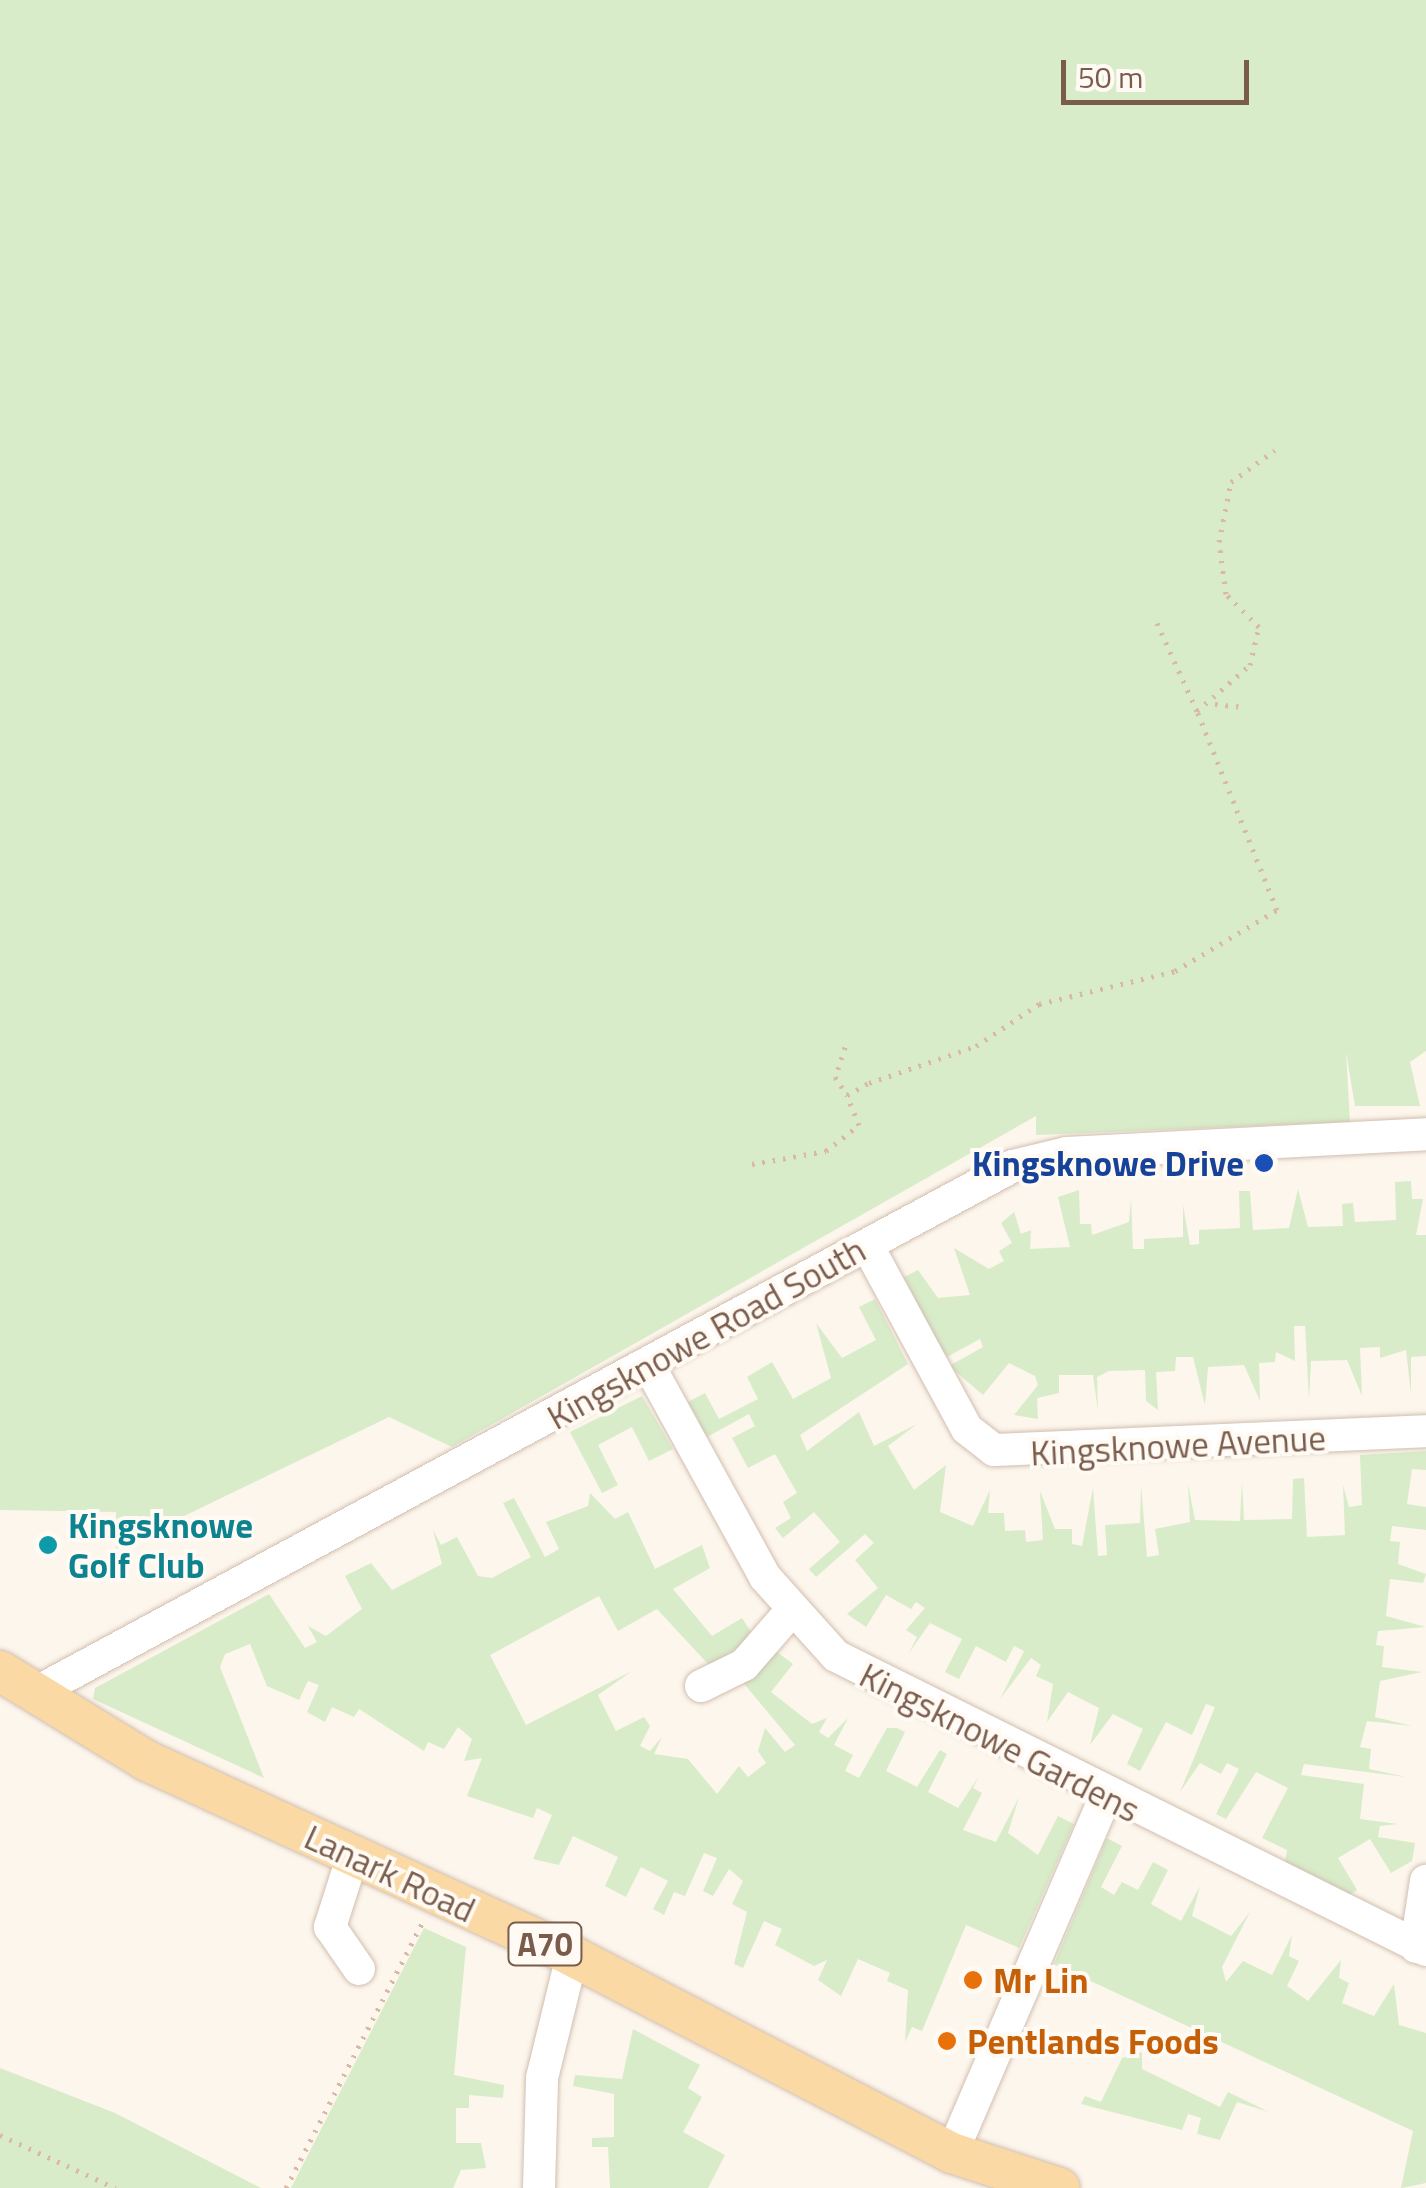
<!DOCTYPE html>
<html>
<head>
<meta charset="utf-8">
<style>
  body { margin:0 }
  #map { position:relative; width:1426px; height:2188px; overflow:hidden; background:#fdf6ec; font-family:"Titillium Web",sans-serif }
  div>[style] { position:absolute }
  .green>* { inset:0; background:#d8ecc9 }
  .path>* { height:5px; margin-top:-2.5px; transform-origin:0; background:repeating-linear-gradient(90deg,#d9b8a5 0 2.5px,transparent 0 10.5px) }
  .roads { filter:drop-shadow(0 0 2px #d1beb0) drop-shadow(0 0 2px #d1beb0) }
  .minor>* { height:32px; margin:-16px; padding:0 16px; transform-origin:16px; border-radius:16px; background:#fff }
  .major>* { height:40px; margin:-20px; padding:0 20px; transform-origin:20px; border-radius:20px; background:#fbd9a5 }
  .dots>* { width:28px; height:28px; translate:-50% -50%; box-sizing:border-box; border:5px solid #fffaf3; border-radius:50% }
  span { translate:-50% -50%; white-space:nowrap; text-align:center; line-height:1.15; -webkit-text-stroke:8px #fffaf3; paint-order:stroke }
  .shield-label span { padding:2px 8px; background:#fffaf3; border:2px solid; border-radius:8px; -webkit-text-stroke-width:0 }
  .shield-label { font-size:32px; color:#7a5c4d; font-weight:700 }
  .transit-label { font-size:35px; color:#164399; font-weight:700 }
  .right { translate:-100% -50%; text-align:right }
  .street-label { font-size:35px; color:#7a5c4d }
  .culture-label { font-size:35px; color:#0d838f; font-weight:700 }
  .left { translate:0 -50%; text-align:left }
  .food-label { font-size:35px; color:#c56008; font-weight:700 }
  .scale { position:absolute; left:1061px; top:60px; width:188px; height:45px; box-sizing:border-box; border:5px solid #7a5c4d; border-top:0; padding-left:12px; font-size:30px; line-height:35px; white-space:nowrap; color:#7a5c4d; -webkit-text-stroke:8px #fffaf3; paint-order:stroke }
</style>
</head>
<body>
<div id="map">
  <div class="green">
    <div style="clip-path:polygon(0 0,1426px 0,1426px 1051px,1410px 1062px,1420px 1106px,1355px 1106px,1346px 1052px,1350px 1122px,1036px 1135px,1036px 1116px,452px 1447px,389px 1417px,116px 1549px,116px 1512px,0 1510px)"></div>
    <div style="clip-path:polygon(1411px 1181px,1412px 1199px,1423px 1199px,1416px 1235px,1426px 1235px,1426px 1356px,1411px 1357px,1411px 1394px,1406px 1350px,1380px 1358px,1380px 1347px,1360px 1348px,1362px 1396px,1347px 1360px,1311px 1361px,1309px 1399px,1305px 1326px,1294px 1326px,1295px 1361px,1276px 1352px,1275px 1362px,1259px 1363px,1260px 1401px,1244px 1365px,1208px 1367px,1205px 1405px,1193px 1357px,1176px 1357px,1175px 1371px,1156px 1372px,1158px 1410px,1146px 1401px,1145px 1370px,1109px 1371px,1097px 1377px,1098px 1411px,1093px 1375px,1059px 1375px,1059px 1393px,1037px 1398px,1038px 1419px,1014px 1415px,1038px 1385px,1035px 1376px,1009px 1363px,983px 1395px,949px 1366px,983px 1347px,980px 1339px,945px 1358px,904px 1277px,918px 1270px,938px 1298px,970px 1295px,954px 1248px,989px 1269px,1004px 1261px,999px 1251px,1012px 1243px,1001px 1223px,1014px 1212px,1021px 1234px,1031px 1230px,1030px 1249px,1070px 1247px,1058px 1197px,1079px 1190px,1080px 1224px,1091px 1224px,1092px 1235px,1129px 1222px,1131px 1199px,1133px 1249px,1144px 1249px,1144px 1239px,1183px 1237px,1183px 1205px,1190px 1245px,1199px 1244px,1199px 1230px,1240px 1228px,1239px 1191px,1250px 1191px,1253px 1230px,1289px 1228px,1298px 1189px,1308px 1227px,1343px 1226px,1342px 1204px,1353px 1203px,1355px 1222px,1396px 1220px,1395px 1182px)"></div>
    <div style="clip-path:polygon(875px 1299px,908px 1364px,800px 1435px,807px 1451px,859px 1412px,874px 1446px,917px 1424px,888px 1446px,914px 1490px,946px 1465px,940px 1512px,973px 1526px,990px 1490px,988px 1513px,1004px 1513px,1005px 1531px,1025px 1530px,1026px 1542px,1043px 1540px,1040px 1491px,1055px 1529px,1072px 1529px,1072px 1544px,1082px 1546px,1093px 1488px,1098px 1556px,1107px 1555px,1105px 1525px,1140px 1523px,1141px 1485px,1147px 1557px,1159px 1555px,1155px 1529px,1190px 1522px,1188px 1484px,1195px 1520px,1240px 1521px,1242px 1482px,1244px 1520px,1292px 1519px,1293px 1479px,1304px 1478px,1307px 1537px,1345px 1535px,1343px 1485px,1349px 1507px,1362px 1505px,1360px 1455px,1426px 1451px,1426px 1470px,1412px 1469px,1407px 1504px,1426px 1507px,1426px 1530px,1392px 1526px,1390px 1541px,1400px 1542px,1398px 1564px,1426px 1574px,1423px 1583px,1390px 1579px,1386px 1616px,1426px 1627px,1378px 1631px,1376px 1645px,1384px 1646px,1382px 1667px,1422px 1672px,1380px 1681px,1375px 1717px,1412px 1726px,1367px 1721px,1360px 1747px,1371px 1749px,1369px 1769px,1406px 1777px,1304px 1764px,1301px 1775px,1364px 1784px,1360px 1819px,1398px 1824px,1380px 1826px,1378px 1837px,1415px 1843px,1412px 1861px,1391px 1873px,1370px 1839px,1338px 1858px,1357px 1890px,1342px 1899px,1284px 1869px,1287px 1850px,1262px 1838px,1288px 1788px,1256px 1772px,1226px 1819px,1216px 1814px,1239px 1769px,1227px 1763px,1221px 1774px,1200px 1763px,1180px 1792px,1215px 1707px,1206px 1704px,1192px 1735px,1166px 1722px,1140px 1771px,1127px 1764px,1143px 1729px,1113px 1714px,1090px 1745px,1099px 1708px,1068px 1692px,1047px 1722px,1053px 1684px,1036px 1676px,1041px 1665px,1031px 1658px,1000px 1699px,1024px 1651px,1014px 1646px,1006px 1662px,976px 1646px,959px 1679px,945px 1672px,962px 1639px,930px 1623px,909px 1653px,917px 1637px,906px 1630px,925px 1608px,916px 1602px,911px 1609px,886px 1595px,866px 1627px,847px 1614px,878px 1588px,855px 1560px,874px 1543px,865px 1534px,816px 1577px,809px 1569px,840px 1542px,814px 1512px,783px 1538px,775px 1528px,791px 1518px,783px 1502px,797px 1493px,775px 1454px,748px 1468px,732px 1438px,755px 1426px,749px 1414px,707px 1437px,688px 1402px,705px 1393px,719px 1419px,758px 1399px,747px 1377px,772px 1362px,793px 1399px,831px 1378px,816px 1323px,842px 1358px,876px 1340px,859px 1307px)"></div>
    <div style="clip-path:polygon(642px 1396px,673px 1449px,649px 1461px,632px 1427px,598px 1445px,618px 1485px,602px 1493px,570px 1432px)"></div>
    <div style="clip-path:polygon(590px 1493px,615px 1519px,628px 1512px,655px 1569px,702px 1545px,710px 1568px,673px 1589px,712px 1636px,742px 1618px,755px 1638px,709px 1665px,657px 1609px,618px 1631px,599px 1596px,490px 1655px,526px 1725px,632px 1671px,598px 1695px,616px 1731px,644px 1717px,650px 1726px,640px 1746px,650px 1751px,662px 1737px,654px 1754px,688px 1759px,717px 1794px,739px 1766px,748px 1777px,766px 1763px,758px 1751px,765px 1728px,785px 1752px,795px 1745px,741px 1680px,776px 1651px,793px 1664px,771px 1692px,812px 1724px,827px 1718px,819px 1732px,828px 1738px,848px 1718px,834px 1745px,853px 1755px,845px 1771px,859px 1778px,887px 1728px,897px 1728px,905px 1732px,886px 1771px,917px 1787px,940px 1750px,947px 1754px,928px 1792px,958px 1808px,979px 1776px,973px 1788px,982px 1793px,963px 1830px,996px 1842px,1019px 1797px,1008px 1833px,1038px 1855px,1058px 1816px,1074px 1824px,1019px 1948px,966px 1925px,922px 2031px,912px 2027px,905px 2042px,908px 1990px,887px 1981px,890px 1973px,858px 1959px,841px 1996px,818px 1980px,827px 1960px,814px 1966px,775px 1945px,782px 1929px,764px 1921px,743px 1968px,734px 1964px,747px 1912px,732px 1904px,743px 1881px,729px 1869px,713px 1896px,703px 1891px,717px 1858px,704px 1853px,685px 1896px,674px 1892px,664px 1915px,653px 1909px,668px 1881px,641px 1867px,626px 1897px,605px 1886px,618px 1857px,573px 1836px,559px 1865px,533px 1859px,552px 1815px,537px 1808px,533px 1818px,467px 1796px,482px 1758px,464px 1761px,472px 1739px,458px 1727px,444px 1749px,428px 1742px,424px 1751px,359px 1709px,354px 1717px,332px 1707px,325px 1722px,307px 1712px,319px 1685px,308px 1681px,299px 1700px,267px 1686px,250px 1644px,225px 1654px,220px 1667px,264px 1778px,93px 1699px,95px 1688px,269px 1594px,305px 1648px,317px 1642px,308px 1626px,326px 1636px,362px 1609px,345px 1576px,371px 1563px,392px 1590px,442px 1564px,433px 1530px,441px 1545px,457px 1537px,478px 1576px,492px 1578px,531px 1557px,503px 1503px,514px 1498px,545px 1557px,559px 1549px,546px 1522px,588px 1506px)"></div>
    <div style="clip-path:polygon(1107px 1838px,1122px 1846px,1101px 1887px,1114px 1895px,1122px 1882px,1138px 1890px,1153px 1862px,1168px 1870px,1151px 1904px,1181px 1921px,1200px 1886px,1192px 1916px,1231px 1936px,1250px 1912px,1222px 1967px,1226px 1982px,1243px 1961px,1272px 1975px,1292px 1935px,1289px 1956px,1299px 1961px,1287px 1986px,1308px 2001px,1341px 1960px,1339px 1978px,1349px 1983px,1342px 2003px,1374px 2016px,1394px 1984px,1399px 2025px,1426px 2033px,1426px 2183px,1401px 2188px,1413px 2131px,1054px 1964px)"></div>
    <div style="clip-path:polygon(424px 1928px,466px 1947px,454px 2075px,504px 2085px,503px 2098px,469px 2095px,469px 2108px,456px 2108px,456px 2143px,481px 2143px,486px 2168px,461px 2170px,453px 2188px,291px 2188px)"></div>
    <div style="clip-path:polygon(633px 2029px,700px 2065px,688px 2088px,702px 2097px,683px 2132px,725px 2155px,708px 2188px,610px 2188px,608px 2147px,592px 2147px,592px 2138px,614px 2137px,614px 2094px,573px 2086px,575px 2075px,622px 2079px)"></div>
    <div style="clip-path:polygon(1142px 2052px,1142px 2069px,1220px 2107px,1228px 2092px,1269px 2112px,1237px 2102px,1220px 2140px,1197px 2134px,1201px 2118px,1188px 2114px,1182px 2130px,1081px 2104px,1085px 2096px,1101px 2102px,1122px 2058px)"></div>
    <div style="clip-path:polygon(0 2068px,115px 2113px,261px 2188px,0 2188px)"></div>
  </div>
  <div class="path">
    <div style="left:1157px;top:623px;width:97px;rotate:65.6deg"></div>
    <div style="left:1197px;top:711px;width:70px;rotate:-41deg"></div>
    <div style="left:1250px;top:665px;width:39px;rotate:-77deg"></div>
    <div style="left:1259px;top:627px;width:47px;rotate:-135deg"></div>
    <div style="left:1226px;top:594px;width:52px;rotate:-97.7deg"></div>
    <div style="left:1219px;top:542px;width:61px;rotate:-78.7deg"></div>
    <div style="left:1231px;top:482px;width:54px;rotate:-36deg"></div>
    <div style="left:1215px;top:704px;width:29px;rotate:6deg"></div>
    <div style="left:845px;top:1047px;width:32px;rotate:108deg"></div>
    <div style="left:835px;top:1077px;width:22px;rotate:56deg"></div>
    <div style="left:752px;top:1164px;width:75px;rotate:-10deg"></div>
    <div style="left:826px;top:1151px;width:42px;rotate:-38.2deg"></div>
    <div style="left:859px;top:1125px;width:32px;rotate:-112deg"></div>
    <div style="left:847px;top:1095px;width:25px;rotate:-29deg"></div>
    <div style="left:869px;top:1083px;width:113px;rotate:-19.1deg"></div>
    <div style="left:976px;top:1046px;width:76px;rotate:-33.7deg"></div>
    <div style="left:1039px;top:1004px;width:140px;rotate:-13.6deg"></div>
    <div style="left:1175px;top:971px;width:119px;rotate:-30.9deg"></div>
    <div style="left:1277px;top:910px;width:214px;rotate:-111.9deg"></div>
    <div style="left:0;top:2135px;width:127px;rotate:24.7deg"></div>
    <div style="left:286px;top:2188px;width:302px;rotate:-62.8deg"></div>
  </div>
  <div class="roads">
    <div class="minor">
      <div style="left:867px;top:1245px;width:209px;rotate:61.5deg"></div>
      <div style="left:967px;top:1429px;width:34px;rotate:38deg"></div>
      <div style="left:994px;top:1450px;width:432px;rotate:-2.5deg"></div>
      <div style="left:648px;top:1364px;width:243px;rotate:61.2deg"></div>
      <div style="left:765px;top:1577px;width:106px;rotate:48.1deg"></div>
      <div style="left:836px;top:1656px;width:659px;rotate:26.49deg"></div>
      <div style="left:701px;top:1686px;width:48px;rotate:-26deg"></div>
      <div style="left:744px;top:1665px;width:72px;rotate:-49deg"></div>
      <div style="left:33px;top:1694px;width:1113px;rotate:-28.31deg"></div>
      <div style="left:1013px;top:1166px;width:56px;rotate:-13.5deg"></div>
      <div style="left:1067px;top:1153px;width:360px;rotate:-3deg"></div>
      <div style="left:353px;top:1855px;width:76px;rotate:107.7deg"></div>
      <div style="left:330px;top:1927px;width:51px;rotate:55.4deg"></div>
      <div style="left:1416px;top:1947px;width:67px;rotate:-81.4deg"></div>
      <div style="left:952px;top:2153px;width:389px;rotate:-66.7deg"></div>
      <div style="left:539px;top:2188px;width:110px;rotate:-88.4deg"></div>
      <div style="left:542px;top:2078px;width:126px;rotate:-76.2deg"></div>
    </div>
    <div class="major">
      <div style="left:0;top:1671px;width:172px;rotate:31.5deg"></div>
      <div style="left:147px;top:1761px;width:468px;rotate:24.6deg"></div>
      <div style="left:572px;top:1956px;width:428px;rotate:27.4deg"></div>
      <div style="left:952px;top:2153px;width:113px;rotate:18.1deg"></div>
    </div>
  </div>
  <div class="dots">
    <div style="left:1264px;top:1163px;background:#1a4fb4"></div>
    <div style="left:48px;top:1545px;background:#0f9aa8"></div>
    <div style="left:973px;top:1980px;background:#e8710a"></div>
    <div style="left:947px;top:2041px;background:#e8710a"></div>
  </div>
  <div class="shield-label">
    <span style="left:545px;top:1944px">A70</span>
  </div>
  <div class="transit-label">
    <span class="right" style="left:1244px;top:1163px">Kingsknowe Drive</span>
  </div>
  <div class="street-label">
    <span style="left:706px;top:1333px;rotate:-29deg">Kingsknowe Road South</span>
    <span style="left:1178px;top:1445px;rotate:-3deg">Kingsknowe Avenue</span>
    <span style="left:1000px;top:1742px;rotate:27deg">Kingsknowe Gardens</span>
    <span style="left:390px;top:1873px;rotate:25deg">Lanark Road</span>
  </div>
  <div class="culture-label">
    <span class="left" style="left:68px;top:1545px">Kingsknowe<br>Golf Club</span>
  </div>
  <div class="food-label">
    <span class="left" style="left:993px;top:1980px">Mr Lin</span>
    <span class="left" style="left:967px;top:2041px">Pentlands Foods</span>
  </div>
  <div class="scale">50 m</div>
</div>
</body>
</html>
